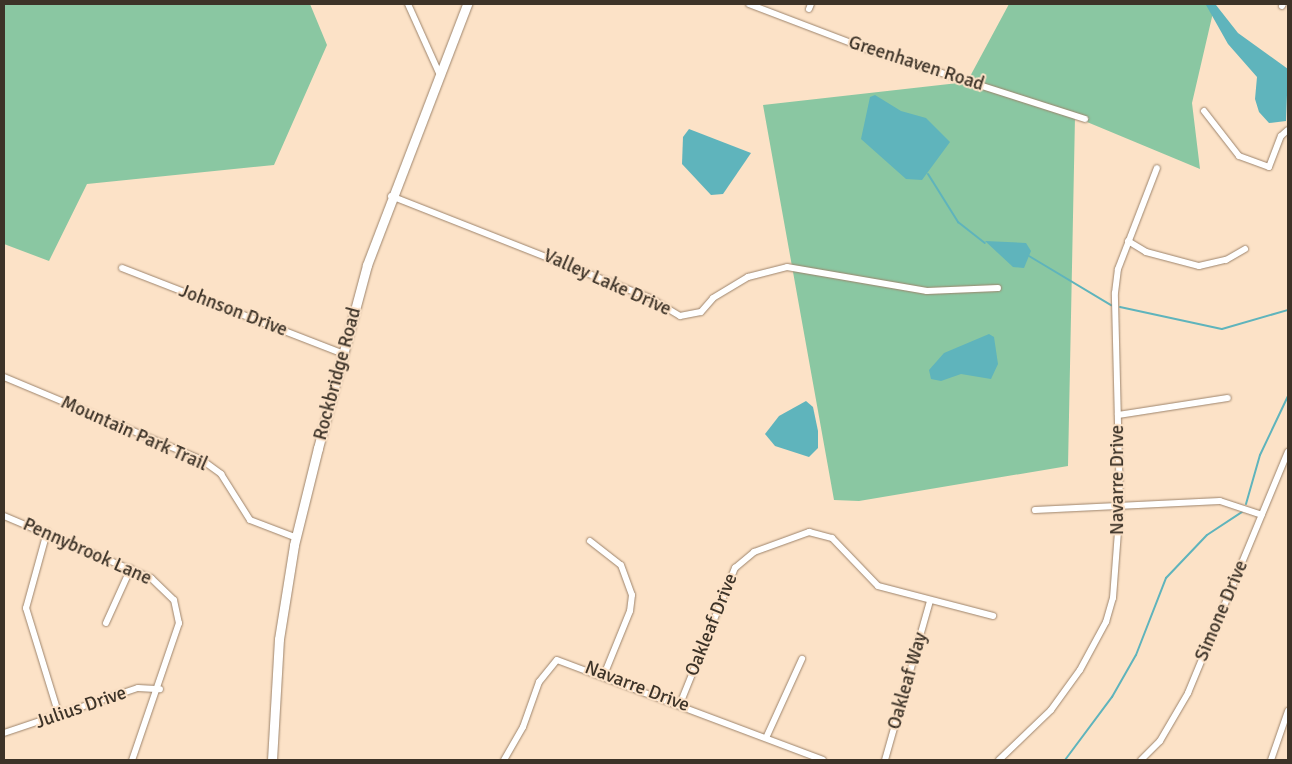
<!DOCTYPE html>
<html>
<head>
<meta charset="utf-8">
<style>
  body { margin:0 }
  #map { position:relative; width:1292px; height:764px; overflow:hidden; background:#fce2c7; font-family:Signika,sans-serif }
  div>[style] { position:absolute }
  .forest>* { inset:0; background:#8ac7a2 }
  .water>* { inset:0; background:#5fb4bc }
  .stream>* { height:2px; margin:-1px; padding:0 1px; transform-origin:1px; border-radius:1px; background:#5fb4bc }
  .roads { filter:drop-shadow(0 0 1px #9d846c) drop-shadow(0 0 1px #9d846c) }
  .minor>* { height:6px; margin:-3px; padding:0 3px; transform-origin:3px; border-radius:3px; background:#fff }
  .secondary>* { height:9px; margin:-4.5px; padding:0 4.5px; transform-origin:4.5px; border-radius:4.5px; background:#fff }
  span { translate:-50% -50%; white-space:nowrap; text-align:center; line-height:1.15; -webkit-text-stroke:4px #fce2c7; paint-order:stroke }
  .street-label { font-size:19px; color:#3d3328 }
  .frame { position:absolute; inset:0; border:5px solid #3d3328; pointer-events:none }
</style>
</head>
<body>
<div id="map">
  <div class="forest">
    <div style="clip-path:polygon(4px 4px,310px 4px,327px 45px,274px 165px,87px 184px,49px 261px,4px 244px)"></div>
    <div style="clip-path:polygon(1009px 4px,1215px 4px,1192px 103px,1200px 169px,1075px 117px,1068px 466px,859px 501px,834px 500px,763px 105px,967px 82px)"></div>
  </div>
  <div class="water">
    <div style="clip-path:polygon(1206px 5px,1216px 5px,1238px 33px,1288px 69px,1286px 121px,1269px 123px,1259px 112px,1255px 99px,1257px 77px,1228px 44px)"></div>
    <div style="clip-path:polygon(875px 95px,901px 111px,926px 118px,950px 142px,922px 180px,906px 179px,861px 139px,870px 97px)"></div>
    <div style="clip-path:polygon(689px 129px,751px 153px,723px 194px,711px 195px,682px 164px,683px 137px)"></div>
    <div style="clip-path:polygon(985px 241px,1026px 243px,1031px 251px,1024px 268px,1013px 267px)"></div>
    <div style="clip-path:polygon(989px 334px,994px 337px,998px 364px,991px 379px,961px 374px,941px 381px,931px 379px,929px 370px,944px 353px)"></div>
    <div style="clip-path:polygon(806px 401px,813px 407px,818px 431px,818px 448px,809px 457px,775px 446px,765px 434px,779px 416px)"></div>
  </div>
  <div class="stream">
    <div style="left:928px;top:174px;width:57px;rotate:58deg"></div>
    <div style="left:958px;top:222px;width:34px;rotate:38deg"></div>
    <div style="left:1029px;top:256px;width:96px;rotate:30.9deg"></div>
    <div style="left:1120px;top:307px;width:104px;rotate:12.2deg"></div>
    <div style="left:1222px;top:329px;width:69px;rotate:-16.1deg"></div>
    <div style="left:1246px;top:504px;width:51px;rotate:-74.1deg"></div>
    <div style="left:1260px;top:455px;width:65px;rotate:-64.6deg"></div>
    <div style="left:1065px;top:760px;width:79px;rotate:-53.3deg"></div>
    <div style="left:1112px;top:697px;width:48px;rotate:-60.3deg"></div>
    <div style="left:1136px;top:655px;width:83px;rotate:-68.7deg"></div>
    <div style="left:1166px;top:578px;width:59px;rotate:-46.4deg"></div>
    <div style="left:1207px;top:535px;width:42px;rotate:-33.3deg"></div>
  </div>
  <div class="roads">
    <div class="minor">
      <div style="left:408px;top:4px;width:76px;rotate:65.8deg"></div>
      <div style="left:749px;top:4px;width:126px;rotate:20.9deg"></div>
      <div style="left:867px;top:49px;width:229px;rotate:17.8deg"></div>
      <div style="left:1282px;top:6px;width:2px;rotate:-63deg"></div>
      <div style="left:809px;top:9px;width:5px;rotate:-68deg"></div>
      <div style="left:1204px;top:111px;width:57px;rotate:52.1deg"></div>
      <div style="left:1239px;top:156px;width:32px;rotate:20deg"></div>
      <div style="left:1269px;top:167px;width:33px;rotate:-69deg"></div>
      <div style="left:1281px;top:136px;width:9px;rotate:-41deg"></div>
      <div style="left:391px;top:196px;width:278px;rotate:21.5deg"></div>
      <div style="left:650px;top:298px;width:35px;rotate:31deg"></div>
      <div style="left:680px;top:316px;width:21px;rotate:-11deg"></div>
      <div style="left:701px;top:312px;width:18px;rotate:-49deg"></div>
      <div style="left:713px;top:298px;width:41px;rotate:-31deg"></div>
      <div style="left:748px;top:277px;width:40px;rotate:-14.4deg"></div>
      <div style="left:787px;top:267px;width:142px;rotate:9.7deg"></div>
      <div style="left:927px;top:291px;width:71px;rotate:-2.4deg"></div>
      <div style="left:1128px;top:241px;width:21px;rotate:31deg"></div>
      <div style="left:1146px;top:252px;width:55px;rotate:14.8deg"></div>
      <div style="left:1199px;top:266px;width:28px;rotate:-13deg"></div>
      <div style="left:1226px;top:260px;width:22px;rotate:-30deg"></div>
      <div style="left:122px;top:268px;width:238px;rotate:21.2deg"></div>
      <div style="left:4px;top:377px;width:215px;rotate:22.7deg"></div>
      <div style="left:202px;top:460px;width:24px;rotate:36deg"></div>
      <div style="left:221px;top:474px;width:54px;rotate:57.8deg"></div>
      <div style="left:250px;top:520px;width:50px;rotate:21deg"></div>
      <div style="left:1118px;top:415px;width:111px;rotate:-8.8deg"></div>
      <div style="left:1035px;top:510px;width:185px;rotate:-2.8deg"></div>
      <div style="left:1220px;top:501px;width:44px;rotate:18.4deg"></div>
      <div style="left:4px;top:516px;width:160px;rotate:22.9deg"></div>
      <div style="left:151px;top:578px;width:32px;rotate:44deg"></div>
      <div style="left:174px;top:600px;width:24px;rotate:78deg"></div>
      <div style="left:179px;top:623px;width:145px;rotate:108.9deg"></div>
      <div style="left:47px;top:532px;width:79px;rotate:105.4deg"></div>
      <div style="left:26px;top:608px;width:112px;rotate:72.9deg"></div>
      <div style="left:590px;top:541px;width:39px;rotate:38deg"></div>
      <div style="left:621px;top:565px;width:32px;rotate:70deg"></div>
      <div style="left:632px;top:595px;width:16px;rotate:97deg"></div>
      <div style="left:630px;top:611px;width:69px;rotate:112.1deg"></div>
      <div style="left:106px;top:623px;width:60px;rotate:-65.6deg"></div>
      <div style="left:680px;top:704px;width:147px;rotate:-68deg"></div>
      <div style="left:735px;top:568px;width:25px;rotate:-40deg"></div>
      <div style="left:754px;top:552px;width:59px;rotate:-20deg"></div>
      <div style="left:809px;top:532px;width:24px;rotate:15deg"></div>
      <div style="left:832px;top:538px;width:66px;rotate:46.2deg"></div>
      <div style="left:878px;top:586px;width:119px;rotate:14.6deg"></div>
      <div style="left:4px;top:733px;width:141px;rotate:-18.6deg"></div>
      <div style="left:138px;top:688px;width:22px;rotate:3deg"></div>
      <div style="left:766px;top:738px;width:87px;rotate:-65.5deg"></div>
      <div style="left:504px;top:760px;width:38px;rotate:-60deg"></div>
      <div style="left:523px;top:727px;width:48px;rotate:-70.4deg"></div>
      <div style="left:539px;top:682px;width:28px;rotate:-51deg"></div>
      <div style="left:557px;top:660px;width:284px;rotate:20.6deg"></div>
      <div style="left:885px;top:760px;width:165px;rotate:-74.2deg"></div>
      <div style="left:999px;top:760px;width:72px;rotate:-43.9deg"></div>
      <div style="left:1051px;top:710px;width:49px;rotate:-54.1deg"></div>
      <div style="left:1080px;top:670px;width:55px;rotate:-61.6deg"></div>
      <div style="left:1106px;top:622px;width:25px;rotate:-74deg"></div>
      <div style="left:1113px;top:598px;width:93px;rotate:-85.7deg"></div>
      <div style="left:1120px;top:505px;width:212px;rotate:-91.4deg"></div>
      <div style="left:1115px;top:293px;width:24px;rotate:-83deg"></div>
      <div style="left:1118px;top:269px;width:108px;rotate:-68.9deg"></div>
      <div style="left:1141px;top:760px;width:27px;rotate:-45deg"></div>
      <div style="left:1160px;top:741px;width:56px;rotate:-59.7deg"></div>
      <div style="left:1188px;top:693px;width:261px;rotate:-67.5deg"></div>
      <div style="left:1271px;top:760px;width:52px;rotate:-70.9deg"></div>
    </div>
    <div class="secondary">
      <div style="left:272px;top:760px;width:121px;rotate:-86.7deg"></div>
      <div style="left:279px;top:639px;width:95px;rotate:-80.9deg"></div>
      <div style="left:294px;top:545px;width:100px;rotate:-76.1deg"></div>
      <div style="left:318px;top:448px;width:189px;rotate:-75deg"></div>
      <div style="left:367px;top:265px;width:280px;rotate:-69deg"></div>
    </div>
  </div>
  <div class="street-label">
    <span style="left:916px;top:64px;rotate:18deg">Greenhaven Road</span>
    <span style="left:607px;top:283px;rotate:24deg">Valley Lake Drive</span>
    <span style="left:233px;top:311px;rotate:21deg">Johnson Drive</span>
    <span style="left:338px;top:374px;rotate:-75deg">Rockbridge Road</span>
    <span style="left:134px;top:434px;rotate:24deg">Mountain Park Trail</span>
    <span style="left:1118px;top:480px;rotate:-90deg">Navarre Drive</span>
    <span style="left:87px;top:552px;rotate:24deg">Pennybrook Lane</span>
    <span style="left:1222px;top:611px;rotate:-67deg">Simone Drive</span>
    <span style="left:712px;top:625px;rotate:-68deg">Oakleaf Drive</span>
    <span style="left:908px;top:681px;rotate:-74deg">Oakleaf Way</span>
    <span style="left:637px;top:687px;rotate:21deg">Navarre Drive</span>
    <span style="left:81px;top:708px;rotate:-19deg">Julius Drive</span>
  </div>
  <div class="frame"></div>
</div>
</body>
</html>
